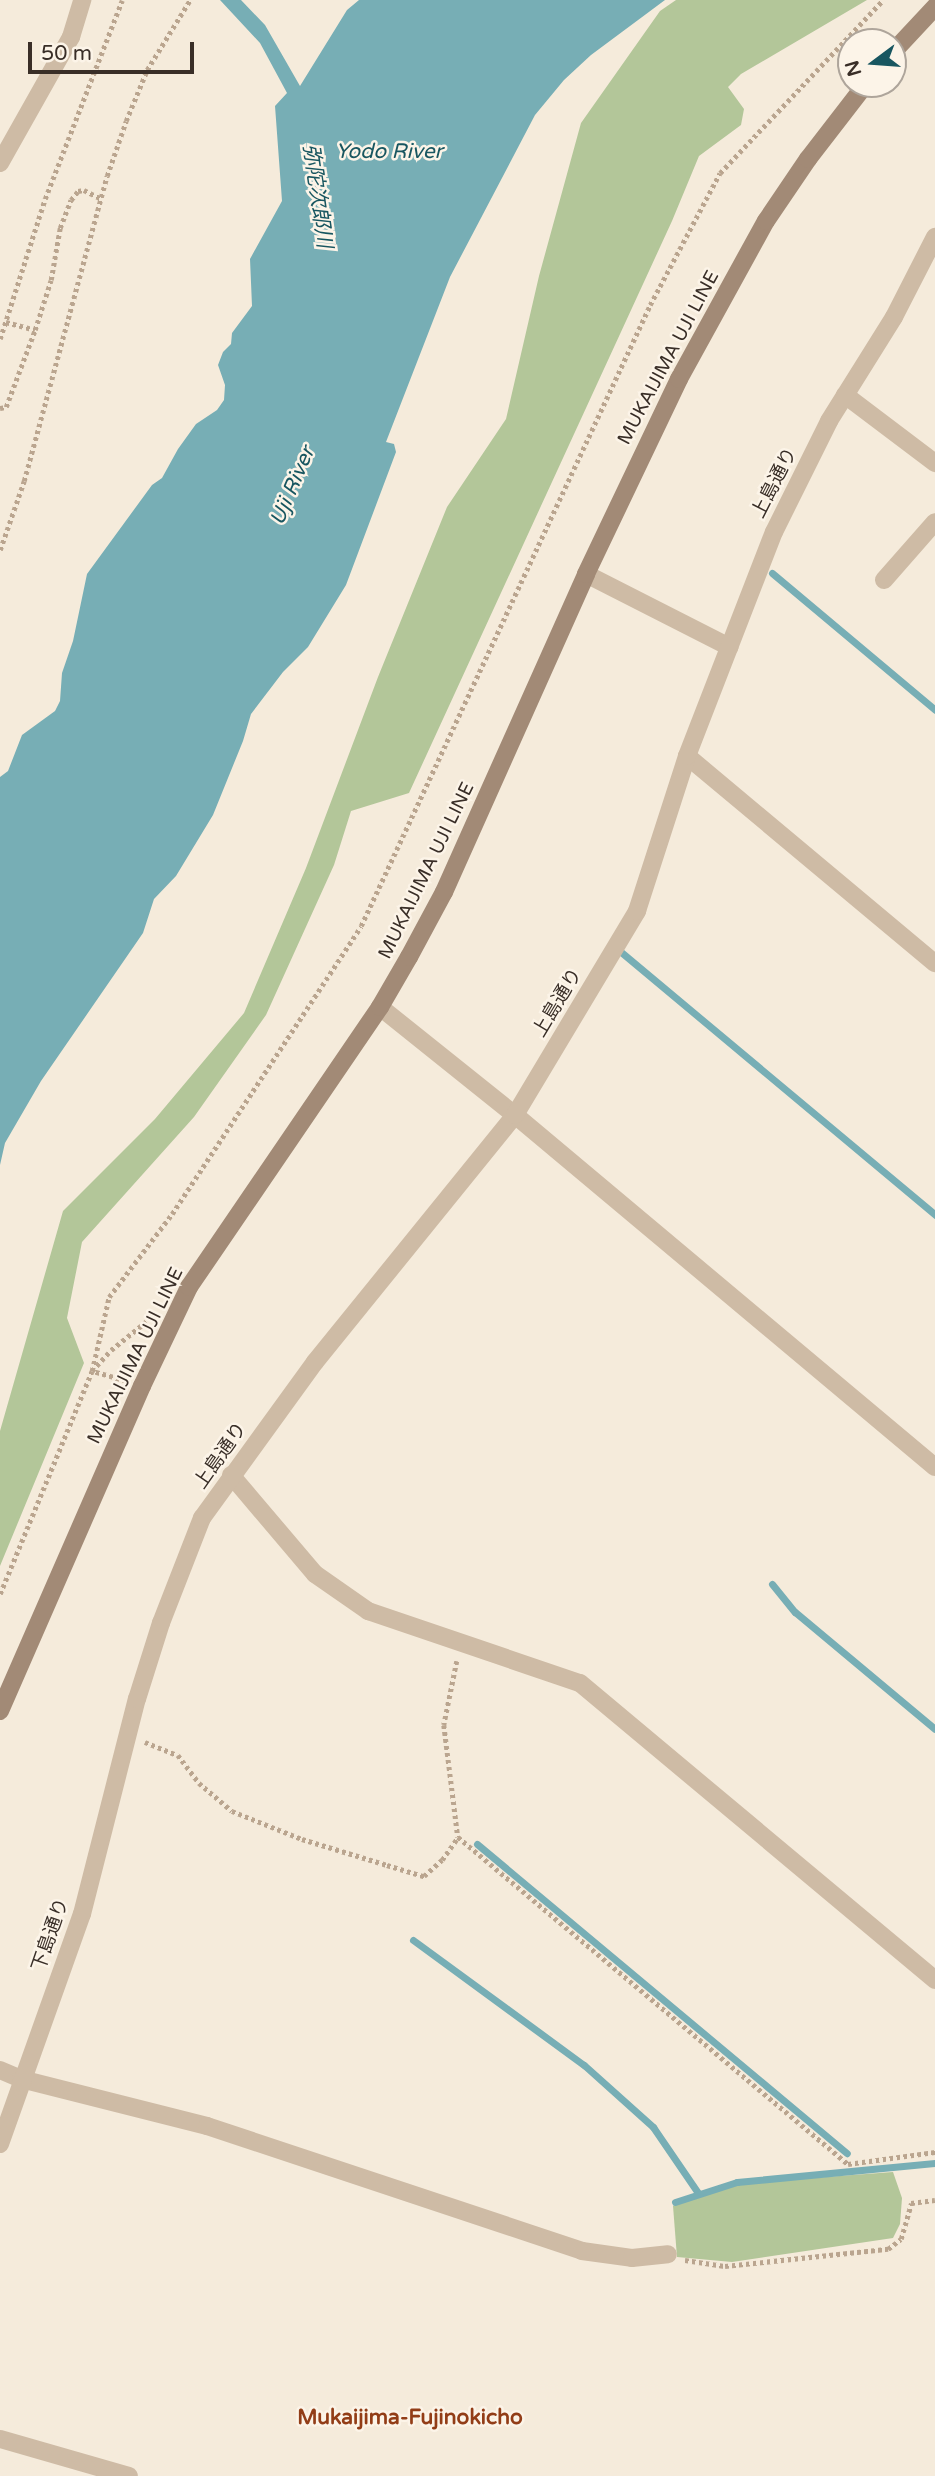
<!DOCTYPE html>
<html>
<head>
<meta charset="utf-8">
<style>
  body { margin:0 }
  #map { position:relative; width:935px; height:2476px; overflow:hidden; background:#f5ebdb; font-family:"Varela Round","Noto Sans JP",sans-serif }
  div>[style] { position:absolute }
  .green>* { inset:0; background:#b3c699 }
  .water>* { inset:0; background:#77aeb5 }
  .stream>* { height:7px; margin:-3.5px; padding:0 3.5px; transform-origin:3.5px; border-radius:3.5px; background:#77aeb5 }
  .path>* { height:4.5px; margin-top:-2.25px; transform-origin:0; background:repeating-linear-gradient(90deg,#baa58f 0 3.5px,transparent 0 7px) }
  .minor>* { height:18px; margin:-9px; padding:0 9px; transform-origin:9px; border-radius:9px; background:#cebba5 }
  .tertiary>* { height:18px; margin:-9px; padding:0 9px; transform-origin:9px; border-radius:9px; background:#cebba5 }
  .secondary>* { height:18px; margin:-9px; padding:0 9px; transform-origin:9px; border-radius:9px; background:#a28a76 }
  span { translate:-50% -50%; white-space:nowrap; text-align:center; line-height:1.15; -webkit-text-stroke:5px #fcf4e8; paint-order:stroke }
  .street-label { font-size:19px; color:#392e27 }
  .water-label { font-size:21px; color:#185660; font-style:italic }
  .neighbourhood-label { font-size:21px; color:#923d17; font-weight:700 }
  .north { position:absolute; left:837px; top:28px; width:70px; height:70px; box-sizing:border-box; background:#fcf4e8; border:2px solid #aea59b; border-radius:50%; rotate:254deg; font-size:19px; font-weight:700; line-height:28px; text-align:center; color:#392e27 }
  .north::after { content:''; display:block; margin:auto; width:24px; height:32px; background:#185660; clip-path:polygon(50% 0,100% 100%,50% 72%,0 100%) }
  .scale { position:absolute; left:28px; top:42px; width:166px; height:32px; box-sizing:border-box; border:4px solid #392e27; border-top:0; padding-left:9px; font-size:21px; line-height:24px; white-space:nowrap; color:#392e27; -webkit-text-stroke:5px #fcf4e8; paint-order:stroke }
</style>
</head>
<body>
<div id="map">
  <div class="green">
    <div style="clip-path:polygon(676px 0,867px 0,741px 74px,728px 87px,744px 109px,741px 125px,699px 156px,672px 221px,409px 793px,351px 811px,334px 865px,266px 1015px,194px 1117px,82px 1242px,67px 1318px,84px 1363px,0 1566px,0 1431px,63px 1211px,155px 1119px,244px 1013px,306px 868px,378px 677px,447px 507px,506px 419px,539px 276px,581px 123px,660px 11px)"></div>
    <div style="clip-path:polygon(893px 2172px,902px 2198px,900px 2224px,893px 2238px,732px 2262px,677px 2257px,673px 2206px,693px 2196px,747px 2183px)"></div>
  </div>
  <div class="water">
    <div style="clip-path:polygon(220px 0,241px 0,265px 25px,300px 86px,347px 10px,359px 0,665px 0,591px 55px,564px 80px,535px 115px,450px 277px,386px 442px,394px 444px,396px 452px,346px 585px,308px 647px,283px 672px,251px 714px,243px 741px,213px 815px,176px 876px,154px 899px,143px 933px,41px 1081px,5px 1143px,0 1165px,0 777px,8px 771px,22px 735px,55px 711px,60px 701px,62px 673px,73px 641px,87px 574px,152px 485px,162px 478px,178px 449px,196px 424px,217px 410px,224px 400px,225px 385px,218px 365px,223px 352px,231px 344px,232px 333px,252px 306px,250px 259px,282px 201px,275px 106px,287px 93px,260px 43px)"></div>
  </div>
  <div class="stream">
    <div style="left:772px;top:573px;width:213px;rotate:40deg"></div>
    <div style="left:621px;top:952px;width:410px;rotate:39.9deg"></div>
    <div style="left:772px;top:1584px;width:36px;rotate:51deg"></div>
    <div style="left:795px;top:1612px;width:182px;rotate:39.9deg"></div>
    <div style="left:477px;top:1844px;width:482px;rotate:39.9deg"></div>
    <div style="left:413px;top:1940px;width:212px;rotate:36.2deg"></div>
    <div style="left:584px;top:2065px;width:93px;rotate:41.9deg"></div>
    <div style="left:653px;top:2127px;width:80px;rotate:55.7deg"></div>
    <div style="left:675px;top:2202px;width:65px;rotate:-17.9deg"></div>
    <div style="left:737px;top:2182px;width:199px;rotate:-5.5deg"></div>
  </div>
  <div class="path">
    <div style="left:6px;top:322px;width:30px;rotate:15deg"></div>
    <div style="left:35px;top:330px;width:52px;rotate:-72.3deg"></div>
    <div style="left:51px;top:280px;width:53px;rotate:-80.2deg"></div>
    <div style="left:60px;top:228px;width:30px;rotate:-69deg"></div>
    <div style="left:71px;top:200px;width:11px;rotate:-52deg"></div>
    <div style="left:78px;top:191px;width:6px;rotate:-9deg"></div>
    <div style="left:84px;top:190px;width:20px;rotate:27deg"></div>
    <div style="left:0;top:339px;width:147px;rotate:-72.2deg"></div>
    <div style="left:45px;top:199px;width:213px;rotate:-68.8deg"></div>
    <div style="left:0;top:408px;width:6px;rotate:-9deg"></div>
    <div style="left:6px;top:407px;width:82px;rotate:-69.4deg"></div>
    <div style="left:0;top:550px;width:73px;rotate:-70.8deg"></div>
    <div style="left:24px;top:481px;width:316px;rotate:-74.8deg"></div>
    <div style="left:107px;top:176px;width:58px;rotate:-70.9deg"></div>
    <div style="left:126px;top:121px;width:55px;rotate:-67.6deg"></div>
    <div style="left:147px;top:70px;width:82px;rotate:-58.4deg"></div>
    <div style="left:126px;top:1381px;width:35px;rotate:-164deg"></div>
    <div style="left:92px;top:1371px;width:28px;rotate:-48deg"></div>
    <div style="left:111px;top:1350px;width:54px;rotate:-39deg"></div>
    <div style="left:0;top:1594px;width:241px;rotate:-67.6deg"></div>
    <div style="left:92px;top:1371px;width:76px;rotate:-77.1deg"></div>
    <div style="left:109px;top:1297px;width:104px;rotate:-52.8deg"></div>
    <div style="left:172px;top:1214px;width:344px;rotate:-56.7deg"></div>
    <div style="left:361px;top:926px;width:685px;rotate:-65.04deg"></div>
    <div style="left:650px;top:305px;width:149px;rotate:-62.1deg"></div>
    <div style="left:720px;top:173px;width:238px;rotate:-46.7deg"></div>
    <div style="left:457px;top:1661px;width:65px;rotate:101.5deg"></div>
    <div style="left:444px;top:1725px;width:113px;rotate:82.9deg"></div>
    <div style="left:458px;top:1837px;width:509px;rotate:39.98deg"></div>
    <div style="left:848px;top:2164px;width:88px;rotate:-7.9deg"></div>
    <div style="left:145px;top:1742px;width:35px;rotate:22deg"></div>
    <div style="left:178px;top:1755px;width:35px;rotate:53deg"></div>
    <div style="left:199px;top:1783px;width:43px;rotate:40.3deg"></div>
    <div style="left:232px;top:1811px;width:75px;rotate:21.8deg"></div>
    <div style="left:302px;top:1839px;width:89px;rotate:17deg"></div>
    <div style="left:387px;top:1865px;width:39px;rotate:17deg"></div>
    <div style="left:424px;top:1876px;width:24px;rotate:-42deg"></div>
    <div style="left:442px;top:1860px;width:28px;rotate:-55deg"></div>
    <div style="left:685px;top:2260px;width:40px;rotate:8.5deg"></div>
    <div style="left:725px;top:2266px;width:164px;rotate:-6deg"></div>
    <div style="left:888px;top:2249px;width:16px;rotate:-38deg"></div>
    <div style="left:901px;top:2239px;width:37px;rotate:-74deg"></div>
    <div style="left:911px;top:2203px;width:24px;rotate:-7deg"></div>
  </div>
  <div class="minor">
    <div style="left:845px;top:395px;width:113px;rotate:37.1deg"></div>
    <div style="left:586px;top:574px;width:161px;rotate:27deg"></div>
    <div style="left:884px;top:580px;width:77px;rotate:-48.7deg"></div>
    <div style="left:687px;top:756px;width:323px;rotate:39.9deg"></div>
    <div style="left:380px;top:1007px;width:173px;rotate:38.7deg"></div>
    <div style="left:515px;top:1115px;width:548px;rotate:39.97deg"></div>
    <div style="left:231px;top:1475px;width:130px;rotate:49.7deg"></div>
    <div style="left:315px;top:1574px;width:65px;rotate:34.9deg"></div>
    <div style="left:368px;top:1611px;width:224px;rotate:18.8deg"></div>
    <div style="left:580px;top:1683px;width:463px;rotate:39.9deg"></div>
    <div style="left:0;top:2070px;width:23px;rotate:23deg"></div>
    <div style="left:21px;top:2079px;width:192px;rotate:14.2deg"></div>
    <div style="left:207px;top:2126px;width:395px;rotate:18.4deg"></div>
    <div style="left:582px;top:2251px;width:50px;rotate:8deg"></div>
    <div style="left:632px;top:2258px;width:36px;rotate:-6deg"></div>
    <div style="left:0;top:2144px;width:244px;rotate:-70.4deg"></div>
    <div style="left:82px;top:1914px;width:222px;rotate:-75.7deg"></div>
    <div style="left:137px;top:1699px;width:80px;rotate:-72.5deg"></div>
    <div style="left:161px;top:1623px;width:113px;rotate:-68.7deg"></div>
    <div style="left:202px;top:1518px;width:193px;rotate:-54.1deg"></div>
    <div style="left:315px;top:1362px;width:318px;rotate:-51deg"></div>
    <div style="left:515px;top:1115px;width:238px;rotate:-59.1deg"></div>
    <div style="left:637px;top:911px;width:163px;rotate:-72.1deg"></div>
    <div style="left:687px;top:756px;width:240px;rotate:-68.8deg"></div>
    <div style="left:774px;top:532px;width:124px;rotate:-63.6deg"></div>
    <div style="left:829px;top:421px;width:123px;rotate:-58deg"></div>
    <div style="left:894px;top:317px;width:90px;rotate:-62.9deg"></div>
    <div style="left:0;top:2439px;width:134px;rotate:16deg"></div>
  </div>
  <div class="tertiary">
    <div style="left:0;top:163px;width:145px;rotate:-60.6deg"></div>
    <div style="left:71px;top:37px;width:39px;rotate:-73deg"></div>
  </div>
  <div class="secondary">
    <div style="left:893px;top:52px;width:62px;rotate:-47deg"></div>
    <div style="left:0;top:1711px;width:355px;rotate:-66.4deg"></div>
    <div style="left:142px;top:1386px;width:110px;rotate:-64.6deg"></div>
    <div style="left:189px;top:1287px;width:339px;rotate:-55.7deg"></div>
    <div style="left:380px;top:1007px;width:58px;rotate:-59.9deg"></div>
    <div style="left:409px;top:957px;width:74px;rotate:-61.7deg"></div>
    <div style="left:444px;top:892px;width:348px;rotate:-65.9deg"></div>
    <div style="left:586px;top:574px;width:216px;rotate:-64.5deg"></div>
    <div style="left:679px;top:379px;width:180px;rotate:-61.2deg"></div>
    <div style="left:766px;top:221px;width:75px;rotate:-55.9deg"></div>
    <div style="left:808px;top:159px;width:95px;rotate:-52.3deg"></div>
  </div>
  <div class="street-label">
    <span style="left:669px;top:358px;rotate:-62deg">MUKAIJIMA UJI LINE</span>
    <span style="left:775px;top:483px;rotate:-63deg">上島通り</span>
    <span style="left:427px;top:871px;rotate:-64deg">MUKAIJIMA UJI LINE</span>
    <span style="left:558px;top:1003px;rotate:-59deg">上島通り</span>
    <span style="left:136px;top:1356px;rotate:-64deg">MUKAIJIMA UJI LINE</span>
    <span style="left:221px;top:1456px;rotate:-55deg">上島通り</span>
    <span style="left:51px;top:1935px;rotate:-71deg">下島通り</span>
  </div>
  <div class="water-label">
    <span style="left:389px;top:152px">Yodo River</span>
    <span style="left:317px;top:196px;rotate:82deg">弥陀次郎川</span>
    <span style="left:293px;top:486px;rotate:-67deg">Uji River</span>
  </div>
  <div class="neighbourhood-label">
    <span style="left:410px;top:2418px">Mukaijima-Fujinokicho</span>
  </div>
  <div class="north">N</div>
  <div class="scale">50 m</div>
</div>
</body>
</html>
